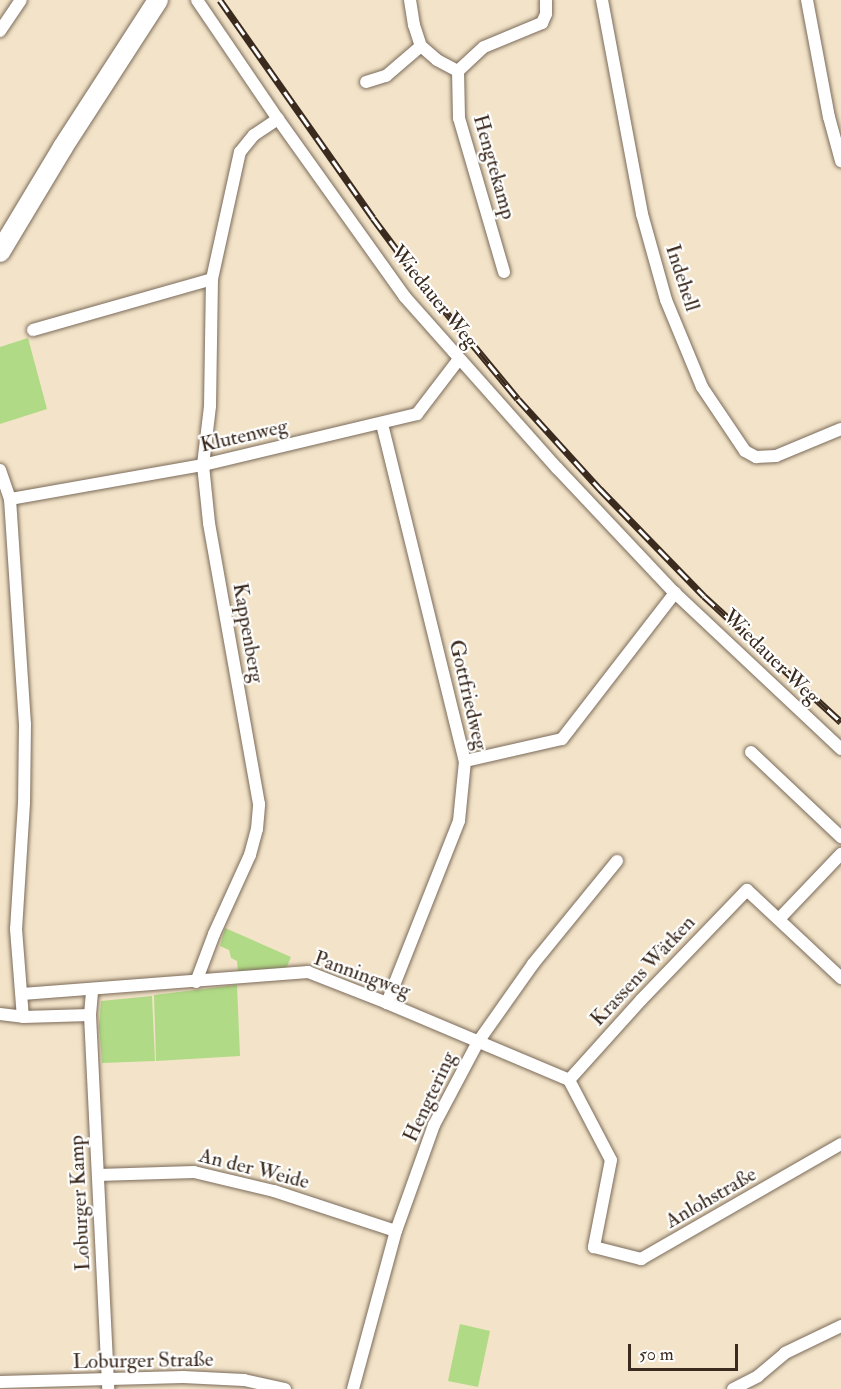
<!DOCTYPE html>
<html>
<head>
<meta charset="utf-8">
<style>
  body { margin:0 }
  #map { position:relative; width:841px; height:1389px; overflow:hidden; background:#f3e4c9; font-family:"IM FELL Double Pica",serif }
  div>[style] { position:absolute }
  .green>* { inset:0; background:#b0da85 }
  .roads { filter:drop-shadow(0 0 2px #7b6b5a) drop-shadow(0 0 2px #7b6b5a) }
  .minor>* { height:12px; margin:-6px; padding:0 6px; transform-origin:6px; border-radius:6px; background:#fff }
  .primary>* { height:20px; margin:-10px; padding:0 10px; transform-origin:10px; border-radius:10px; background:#fff }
  .rail>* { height:7px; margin-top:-3.5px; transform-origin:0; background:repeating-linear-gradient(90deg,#fff 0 14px,#3b2a1e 0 28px); box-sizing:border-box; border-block:2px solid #3b2a1e }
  span { translate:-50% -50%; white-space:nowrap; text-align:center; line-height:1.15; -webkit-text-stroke:4.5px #fff; paint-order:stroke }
  .street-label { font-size:21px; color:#3b2a1e }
  .scale { position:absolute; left:628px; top:1344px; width:110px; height:27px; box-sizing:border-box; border:3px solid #3b2a1e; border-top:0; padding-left:8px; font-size:18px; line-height:21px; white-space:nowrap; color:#3b2a1e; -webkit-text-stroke:4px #fff; paint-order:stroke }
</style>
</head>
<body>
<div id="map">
  <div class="green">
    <div style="clip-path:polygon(28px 338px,47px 409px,0 424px,0 347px)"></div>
    <div style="clip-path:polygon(225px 928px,291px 957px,286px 969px,238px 972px,237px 961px,231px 958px,229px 950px,220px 946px)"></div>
    <div style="clip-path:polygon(237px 985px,240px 1056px,156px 1061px,154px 995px)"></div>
    <div style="clip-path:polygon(152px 996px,155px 1061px,102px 1063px,99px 1026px,101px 1001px)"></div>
    <div style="clip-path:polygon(460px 1324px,490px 1331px,478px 1387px,448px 1381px)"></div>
  </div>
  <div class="roads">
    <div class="minor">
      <div style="left:197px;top:0;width:144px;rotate:55.8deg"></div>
      <div style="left:278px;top:119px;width:219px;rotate:54.5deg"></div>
      <div style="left:405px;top:297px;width:229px;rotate:48.4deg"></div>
      <div style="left:557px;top:468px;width:172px;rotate:46.7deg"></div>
      <div style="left:675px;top:593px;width:228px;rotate:43.2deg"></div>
      <div style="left:410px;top:0;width:25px;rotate:81deg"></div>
      <div style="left:414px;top:25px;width:22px;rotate:72deg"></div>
      <div style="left:421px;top:46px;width:21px;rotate:41deg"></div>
      <div style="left:437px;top:60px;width:24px;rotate:28deg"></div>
      <div style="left:602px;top:0;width:218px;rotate:79.4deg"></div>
      <div style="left:642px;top:214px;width:89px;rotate:74.4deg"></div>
      <div style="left:666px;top:300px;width:94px;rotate:67.5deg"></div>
      <div style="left:702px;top:387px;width:77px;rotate:56.1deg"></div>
      <div style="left:745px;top:451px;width:13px;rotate:29deg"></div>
      <div style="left:756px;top:457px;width:20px;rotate:-3deg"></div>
      <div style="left:776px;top:456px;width:70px;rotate:-22.6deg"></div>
      <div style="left:807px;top:0;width:119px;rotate:79.4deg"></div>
      <div style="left:829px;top:117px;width:46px;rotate:74.7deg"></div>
      <div style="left:0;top:31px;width:37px;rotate:-56deg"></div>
      <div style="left:366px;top:82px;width:21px;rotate:-17deg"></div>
      <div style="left:386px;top:76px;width:46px;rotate:-40.6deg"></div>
      <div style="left:504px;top:272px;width:160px;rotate:-106.3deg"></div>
      <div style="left:459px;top:118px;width:47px;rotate:-91.2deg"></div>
      <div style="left:458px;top:71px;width:35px;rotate:-43deg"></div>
      <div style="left:484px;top:47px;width:63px;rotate:-22.5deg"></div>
      <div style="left:542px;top:23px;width:10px;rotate:-66deg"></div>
      <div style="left:546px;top:14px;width:14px;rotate:-90deg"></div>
      <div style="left:33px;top:330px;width:186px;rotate:-15.9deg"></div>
      <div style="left:382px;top:424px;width:347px;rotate:76.2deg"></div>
      <div style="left:465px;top:761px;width:60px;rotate:95.7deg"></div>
      <div style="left:459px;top:821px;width:196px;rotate:111.6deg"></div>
      <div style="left:0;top:470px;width:31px;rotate:71deg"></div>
      <div style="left:10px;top:499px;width:225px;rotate:86.2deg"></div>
      <div style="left:25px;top:724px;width:79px;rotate:90.7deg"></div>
      <div style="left:24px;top:803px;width:126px;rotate:93.6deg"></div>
      <div style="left:16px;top:929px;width:88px;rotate:85.5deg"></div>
      <div style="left:10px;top:499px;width:196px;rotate:-10deg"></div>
      <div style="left:203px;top:465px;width:220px;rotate:-13.4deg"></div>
      <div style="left:417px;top:414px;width:69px;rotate:-52.6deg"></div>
      <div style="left:751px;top:752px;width:124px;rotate:43.4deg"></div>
      <div style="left:465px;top:761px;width:99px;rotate:-12.8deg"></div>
      <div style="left:562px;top:739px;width:185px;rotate:-52.3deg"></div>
      <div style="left:779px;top:919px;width:90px;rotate:-46.4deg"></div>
      <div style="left:196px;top:982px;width:51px;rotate:-69.4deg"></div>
      <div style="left:214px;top:934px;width:87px;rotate:-65.5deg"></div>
      <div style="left:250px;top:855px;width:27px;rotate:-75deg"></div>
      <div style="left:257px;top:829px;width:25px;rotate:-85deg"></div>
      <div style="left:259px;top:804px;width:285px;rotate:-100.1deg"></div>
      <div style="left:209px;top:523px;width:58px;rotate:-95.9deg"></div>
      <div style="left:203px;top:465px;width:59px;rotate:-83.2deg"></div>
      <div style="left:210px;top:406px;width:127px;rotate:-89.1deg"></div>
      <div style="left:212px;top:279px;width:130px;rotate:-77.6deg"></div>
      <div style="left:240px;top:152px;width:22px;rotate:-51deg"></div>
      <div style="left:254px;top:135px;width:29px;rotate:-34deg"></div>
      <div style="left:22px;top:994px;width:287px;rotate:-4.4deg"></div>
      <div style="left:308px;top:972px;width:85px;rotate:21.4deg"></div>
      <div style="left:387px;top:1003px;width:198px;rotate:22.9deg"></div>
      <div style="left:0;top:1014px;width:23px;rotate:7deg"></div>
      <div style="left:23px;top:1017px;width:67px;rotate:-1.7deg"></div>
      <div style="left:90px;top:1015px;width:25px;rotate:-85deg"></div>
      <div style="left:90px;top:1015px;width:374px;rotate:87.2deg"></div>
      <div style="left:569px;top:1080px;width:90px;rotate:62.3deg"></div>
      <div style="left:611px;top:1160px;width:89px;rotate:101.1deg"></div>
      <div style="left:594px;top:1247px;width:49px;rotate:14.3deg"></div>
      <div style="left:641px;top:1259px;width:231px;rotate:-29.9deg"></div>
      <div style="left:569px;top:1080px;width:108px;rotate:-48deg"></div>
      <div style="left:641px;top:1000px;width:153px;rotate:-46.1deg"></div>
      <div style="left:747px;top:890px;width:129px;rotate:43.1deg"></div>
      <div style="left:98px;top:1175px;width:96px;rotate:-1.8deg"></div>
      <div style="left:194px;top:1172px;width:82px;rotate:13.4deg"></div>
      <div style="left:274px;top:1191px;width:128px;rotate:18.2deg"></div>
      <div style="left:0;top:1382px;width:183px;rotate:-1.6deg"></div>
      <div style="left:183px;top:1377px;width:61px;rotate:2.8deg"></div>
      <div style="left:244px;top:1380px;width:42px;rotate:12.4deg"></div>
      <div style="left:353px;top:1389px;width:164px;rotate:-74.8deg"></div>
      <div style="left:396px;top:1231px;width:113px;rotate:-70.3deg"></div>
      <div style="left:434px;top:1125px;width:94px;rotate:-62.1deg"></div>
      <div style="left:478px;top:1042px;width:95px;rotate:-54.8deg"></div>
      <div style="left:533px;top:964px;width:133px;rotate:-50.8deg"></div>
      <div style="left:733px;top:1389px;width:28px;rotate:-27deg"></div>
      <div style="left:758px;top:1376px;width:35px;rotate:-40deg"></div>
      <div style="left:785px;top:1353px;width:62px;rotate:-25.7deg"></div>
    </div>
    <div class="primary">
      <div style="left:0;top:252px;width:122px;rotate:-59deg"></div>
      <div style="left:63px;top:147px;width:175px;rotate:-57.1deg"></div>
    </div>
  </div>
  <div class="rail">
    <div style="left:220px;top:0;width:266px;rotate:54.9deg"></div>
    <div style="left:373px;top:218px;width:74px;rotate:53.3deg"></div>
    <div style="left:417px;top:277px;width:158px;rotate:50.4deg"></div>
    <div style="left:518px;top:399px;width:122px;rotate:47.7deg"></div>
    <div style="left:600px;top:489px;width:149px;rotate:45.8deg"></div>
    <div style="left:704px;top:596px;width:186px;rotate:42.6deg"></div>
  </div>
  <div class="street-label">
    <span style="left:494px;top:167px;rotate:74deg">Hengtekamp</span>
    <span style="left:682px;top:278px;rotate:72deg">Indehell</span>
    <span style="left:434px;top:297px;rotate:51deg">Wiedauer Weg</span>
    <span style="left:244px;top:436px;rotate:-13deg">Klutenweg</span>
    <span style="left:248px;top:633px;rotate:80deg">Kappenberg</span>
    <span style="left:771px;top:657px;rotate:44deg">Wiedauer Weg</span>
    <span style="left:468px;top:695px;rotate:77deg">Gottfriedweg</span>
    <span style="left:643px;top:971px;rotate:-47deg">Krassens Wätken</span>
    <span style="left:362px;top:975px;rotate:20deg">Panningweg</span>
    <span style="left:430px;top:1097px;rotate:-65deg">Hengtering</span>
    <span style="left:254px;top:1169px;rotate:14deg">An der Weide</span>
    <span style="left:711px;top:1198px;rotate:-30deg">Anlohstraße</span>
    <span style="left:80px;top:1203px;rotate:-93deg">Loburger Kamp</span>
    <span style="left:143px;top:1361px;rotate:-1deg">Loburger Straße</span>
  </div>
  <div class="scale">50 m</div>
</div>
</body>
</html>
